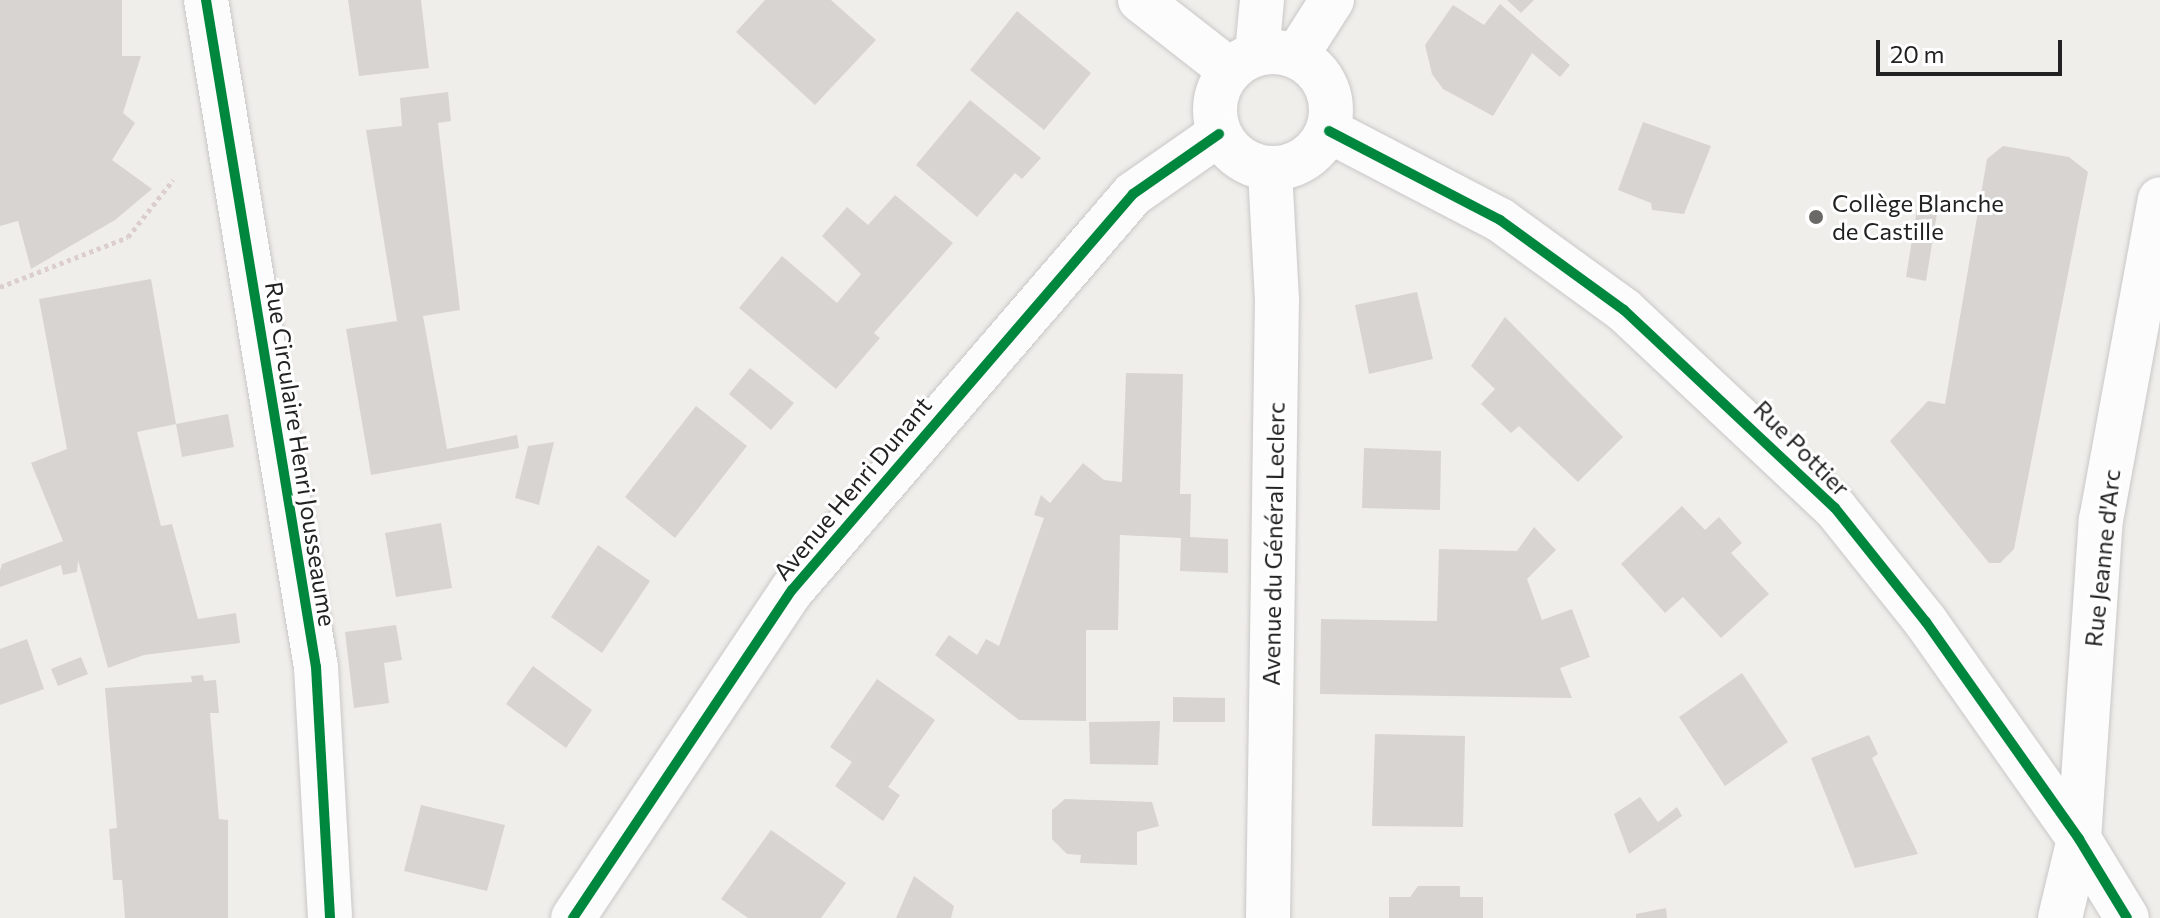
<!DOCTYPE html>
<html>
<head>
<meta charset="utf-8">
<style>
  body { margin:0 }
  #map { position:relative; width:2160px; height:918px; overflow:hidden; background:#f0eeeb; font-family:Commissioner,sans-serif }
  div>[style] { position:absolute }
  .building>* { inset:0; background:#d7d4d2 }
  .path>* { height:5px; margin-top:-2.5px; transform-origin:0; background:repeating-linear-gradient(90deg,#dccecd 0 4px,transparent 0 8px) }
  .roads { filter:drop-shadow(0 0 2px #c9c8c7) drop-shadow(0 0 2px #c9c8c7) }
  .street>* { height:44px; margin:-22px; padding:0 22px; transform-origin:22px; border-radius:22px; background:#fdfcfc }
  .street>.ring { margin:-22px; padding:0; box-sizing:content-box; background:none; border:44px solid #fdfcfc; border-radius:50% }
  .cycleway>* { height:10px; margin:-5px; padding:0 5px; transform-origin:5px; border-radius:5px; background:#00873e }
  .dots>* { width:22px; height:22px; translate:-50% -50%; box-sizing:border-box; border:4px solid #fff; border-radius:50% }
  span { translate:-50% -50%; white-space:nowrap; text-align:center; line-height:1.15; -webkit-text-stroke:6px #fff; paint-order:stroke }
  .poi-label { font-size:24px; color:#222 }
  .left { translate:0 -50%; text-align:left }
  .street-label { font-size:24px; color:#222 }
  .scale { position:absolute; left:1876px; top:40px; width:186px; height:36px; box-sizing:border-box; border:4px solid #222; border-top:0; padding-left:10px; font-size:24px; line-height:28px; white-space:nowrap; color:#222; -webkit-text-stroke:6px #fff; paint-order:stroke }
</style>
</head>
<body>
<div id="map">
  <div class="building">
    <div style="clip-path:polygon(0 0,122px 0,122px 56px,141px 56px,123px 113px,135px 123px,112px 160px,152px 189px,115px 220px,31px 269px,18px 221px,0 226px)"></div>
    <div style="clip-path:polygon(348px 0,421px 0,429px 68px,359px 76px)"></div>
    <div style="clip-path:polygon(765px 0,831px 0,876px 40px,815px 105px,736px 32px)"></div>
    <div style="clip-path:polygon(1507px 0,1534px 0,1521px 13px)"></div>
    <div style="clip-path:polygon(1500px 4px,1570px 65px,1560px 77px,1532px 53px,1493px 116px,1443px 89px,1432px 74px,1425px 45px,1453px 5px,1484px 25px)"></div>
    <div style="clip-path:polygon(1017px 11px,1091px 73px,1044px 130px,970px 70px)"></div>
    <div style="clip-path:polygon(448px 92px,451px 121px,438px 123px,460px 310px,423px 316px,447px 449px,517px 435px,519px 448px,371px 475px,346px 329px,397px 321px,366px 130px,402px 126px,400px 98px)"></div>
    <div style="clip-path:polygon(970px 100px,1041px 158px,1022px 179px,1015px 173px,977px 217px,916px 165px)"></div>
    <div style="clip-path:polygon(1643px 122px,1711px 146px,1684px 214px,1652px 210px,1651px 203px,1618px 190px)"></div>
    <div style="clip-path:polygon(2003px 146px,2069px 157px,2088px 172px,2014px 549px,2000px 563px,1989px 563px,1890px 441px,1928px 401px,1945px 404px,1987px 159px)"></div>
    <div style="clip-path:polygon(895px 195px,953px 243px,874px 333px,880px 338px,836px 389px,739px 308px,782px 256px,837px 303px,861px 274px,822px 236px,847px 207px,868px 225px)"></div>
    <div style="clip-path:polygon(1918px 203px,1938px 207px,1926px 281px,1906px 277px)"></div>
    <div style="clip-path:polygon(151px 279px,176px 424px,137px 432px,161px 526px,172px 524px,198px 619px,236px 613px,240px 643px,144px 655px,108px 668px,78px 560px,77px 572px,63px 575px,61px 565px,0 587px,0 571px,2px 564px,63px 541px,31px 463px,67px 449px,39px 299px)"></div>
    <div style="clip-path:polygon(1417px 292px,1433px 359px,1369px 374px,1355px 305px)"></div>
    <div style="clip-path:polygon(1505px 317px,1623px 437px,1578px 482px,1519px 426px,1511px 433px,1481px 404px,1495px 389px,1471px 366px)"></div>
    <div style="clip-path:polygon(750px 368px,794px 403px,771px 430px,729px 394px)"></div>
    <div style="clip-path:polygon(1126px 373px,1183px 374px,1180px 494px,1191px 494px,1190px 537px,1228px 539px,1228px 573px,1180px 571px,1181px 538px,1120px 535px,1118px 630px,1086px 630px,1086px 721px,1019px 720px,935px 655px,949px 635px,977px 655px,986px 639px,999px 646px,1044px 518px,1034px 515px,1041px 495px,1050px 503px,1083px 463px,1104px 480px,1122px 482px)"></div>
    <div style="clip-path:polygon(696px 406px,747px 446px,675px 538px,625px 497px)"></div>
    <div style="clip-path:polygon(228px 414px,234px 447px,182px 457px,176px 424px)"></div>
    <div style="clip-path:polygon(554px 442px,539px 505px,515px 498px,528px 446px)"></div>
    <div style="clip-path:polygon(1364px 448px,1441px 451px,1440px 510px,1362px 508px)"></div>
    <div style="clip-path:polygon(1682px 506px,1705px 530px,1719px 517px,1742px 543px,1731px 553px,1769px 594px,1721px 638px,1683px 597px,1665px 613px,1621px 564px)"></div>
    <div style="clip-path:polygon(441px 523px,452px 588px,396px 597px,385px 533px)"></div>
    <div style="clip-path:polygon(1534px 527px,1556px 550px,1527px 579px,1542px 620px,1572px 609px,1590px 657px,1560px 668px,1572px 698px,1320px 694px,1321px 619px,1437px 621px,1439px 549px,1517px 551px)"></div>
    <div style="clip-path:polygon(598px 545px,650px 581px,602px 653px,551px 617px)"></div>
    <div style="clip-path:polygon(396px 625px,402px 660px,384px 663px,389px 703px,354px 708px,345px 632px)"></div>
    <div style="clip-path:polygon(27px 639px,44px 689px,0 705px,0 649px)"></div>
    <div style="clip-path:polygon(81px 657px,88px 674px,58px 686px,51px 669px)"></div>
    <div style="clip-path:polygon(533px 666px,592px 710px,566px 748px,506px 704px)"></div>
    <div style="clip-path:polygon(1742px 673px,1788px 742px,1725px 786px,1679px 717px)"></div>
    <div style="clip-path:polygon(203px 675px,204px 681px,216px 680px,219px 713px,210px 713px,219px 819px,228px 820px,228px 918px,125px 918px,122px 880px,113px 880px,109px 829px,117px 828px,105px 688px,192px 682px,191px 676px)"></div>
    <div style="clip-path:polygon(877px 679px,935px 720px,888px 787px,900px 795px,883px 821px,835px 786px,852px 762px,830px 747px)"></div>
    <div style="clip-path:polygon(1173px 697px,1225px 698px,1225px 722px,1173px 722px)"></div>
    <div style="clip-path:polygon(1160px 721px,1158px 765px,1090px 764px,1089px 722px)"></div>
    <div style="clip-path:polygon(1375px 734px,1465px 736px,1463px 827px,1372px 826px)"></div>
    <div style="clip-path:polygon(1869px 735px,1878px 754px,1872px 758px,1918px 854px,1855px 868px,1811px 758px)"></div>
    <div style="clip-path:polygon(1640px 797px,1658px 822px,1677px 807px,1682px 816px,1629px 854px,1614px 814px)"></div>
    <div style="clip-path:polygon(1065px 799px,1152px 802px,1159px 826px,1137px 832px,1137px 865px,1080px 863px,1081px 855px,1067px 854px,1052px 839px,1052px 810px)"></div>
    <div style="clip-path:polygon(421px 805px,505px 825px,487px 891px,404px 871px)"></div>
    <div style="clip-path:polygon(771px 830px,846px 883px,821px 918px,748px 918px,721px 899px)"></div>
    <div style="clip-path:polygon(914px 876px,954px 906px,951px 918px,896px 918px)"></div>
    <div style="clip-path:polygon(1418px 886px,1460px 886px,1460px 897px,1483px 897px,1483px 918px,1389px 918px,1389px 897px,1410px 897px)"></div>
    <div style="clip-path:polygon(1666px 908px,1667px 918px,1636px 918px,1636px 914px)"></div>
  </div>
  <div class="path">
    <div style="left:0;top:287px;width:137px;rotate:-21.3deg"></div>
    <div style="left:128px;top:237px;width:73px;rotate:-51.7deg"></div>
  </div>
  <div class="roads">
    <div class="street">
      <div style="left:206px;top:0;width:676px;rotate:80.64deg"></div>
      <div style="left:316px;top:667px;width:251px;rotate:86.8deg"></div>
      <div style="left:1140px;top:0;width:114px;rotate:37.9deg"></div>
      <div class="ring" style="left:1215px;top:52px;width:72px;height:72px"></div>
      <div style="left:1257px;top:53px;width:53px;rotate:-84.6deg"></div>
      <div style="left:1297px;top:55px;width:65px;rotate:-57.5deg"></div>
      <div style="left:1329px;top:131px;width:193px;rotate:27.5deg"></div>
      <div style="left:1500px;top:220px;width:153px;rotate:36deg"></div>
      <div style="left:1624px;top:310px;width:289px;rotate:43.2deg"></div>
      <div style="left:1835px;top:508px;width:146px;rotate:51.4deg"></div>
      <div style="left:1926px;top:622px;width:266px;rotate:54.8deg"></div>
      <div style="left:2079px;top:839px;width:92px;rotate:58.7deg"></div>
      <div style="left:573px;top:918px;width:394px;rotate:-56.3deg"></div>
      <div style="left:792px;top:590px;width:523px;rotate:-49.27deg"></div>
      <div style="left:1133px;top:194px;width:105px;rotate:-34.9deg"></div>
      <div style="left:1268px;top:918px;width:618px;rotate:-89.17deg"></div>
      <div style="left:1277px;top:300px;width:131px;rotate:-93.1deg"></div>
      <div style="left:2060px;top:918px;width:81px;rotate:-76.5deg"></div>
      <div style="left:2079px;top:839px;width:320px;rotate:-86.1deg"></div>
      <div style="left:2101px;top:520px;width:326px;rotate:-79.6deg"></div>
    </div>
  </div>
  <div class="cycleway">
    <div style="left:206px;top:0;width:676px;rotate:80.64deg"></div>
    <div style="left:316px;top:667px;width:251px;rotate:86.8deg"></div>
    <div style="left:1329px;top:131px;width:193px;rotate:27.5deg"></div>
    <div style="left:1500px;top:220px;width:153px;rotate:36deg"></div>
    <div style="left:1624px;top:310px;width:289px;rotate:43.2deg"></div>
    <div style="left:1835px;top:508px;width:146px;rotate:51.4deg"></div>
    <div style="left:1926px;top:622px;width:266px;rotate:54.8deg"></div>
    <div style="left:2079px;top:839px;width:92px;rotate:58.7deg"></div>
    <div style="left:573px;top:918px;width:394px;rotate:-56.3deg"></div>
    <div style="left:792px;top:590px;width:523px;rotate:-49.27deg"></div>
    <div style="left:1133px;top:194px;width:105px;rotate:-34.9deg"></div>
  </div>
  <div class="dots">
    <div style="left:1816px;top:217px;background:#6a6968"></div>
  </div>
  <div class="poi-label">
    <span class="left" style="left:1832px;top:217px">Collège Blanche<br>de Castille</span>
  </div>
  <div class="street-label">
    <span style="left:1802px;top:448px;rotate:45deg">Rue Pottier</span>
    <span style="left:301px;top:454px;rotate:81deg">Rue Circulaire Henri Jousseaume</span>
    <span style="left:852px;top:488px;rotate:-50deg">Avenue Henri Dunant</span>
    <span style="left:1273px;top:544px;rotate:-89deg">Avenue du Général Leclerc</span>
    <span style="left:2102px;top:558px;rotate:-84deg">Rue Jeanne d'Arc</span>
  </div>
  <div class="scale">20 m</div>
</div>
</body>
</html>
